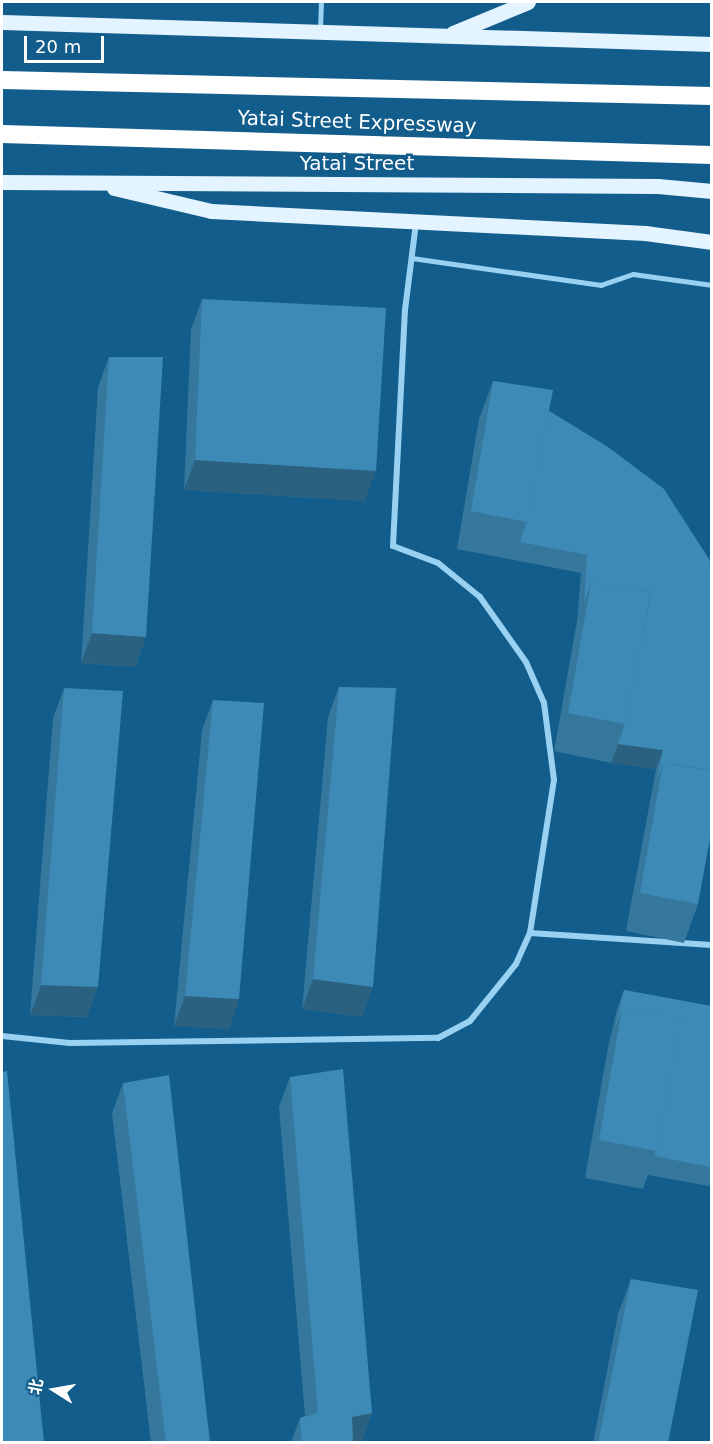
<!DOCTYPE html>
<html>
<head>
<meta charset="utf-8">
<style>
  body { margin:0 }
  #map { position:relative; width:713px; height:1444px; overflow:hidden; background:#125d8b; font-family:"DejaVu Sans","Noto Sans SC",sans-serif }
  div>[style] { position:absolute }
  .lane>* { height:4.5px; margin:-2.25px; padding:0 2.25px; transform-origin:2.25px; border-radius:2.25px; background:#98d1f1 }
  .street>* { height:6px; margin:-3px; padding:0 3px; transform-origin:3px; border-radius:3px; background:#98d1f1 }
  .primary>* { height:15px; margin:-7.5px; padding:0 7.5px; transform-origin:7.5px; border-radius:7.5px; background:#e3f3ff }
  .highway>* { height:18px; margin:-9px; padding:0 9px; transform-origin:9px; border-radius:9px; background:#fff }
  .wall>* { inset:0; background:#35779d }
  .shaded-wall>* { inset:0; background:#2b6180 }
  .building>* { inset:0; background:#3e8ab7 }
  span { translate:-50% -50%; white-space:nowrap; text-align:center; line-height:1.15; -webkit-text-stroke:5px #125d8b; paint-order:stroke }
  .street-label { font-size:20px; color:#fff }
  .frame { position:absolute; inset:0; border:3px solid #fff; pointer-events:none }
  .north { position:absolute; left:24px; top:1360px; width:60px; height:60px; -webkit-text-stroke:4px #125d8b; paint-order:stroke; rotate:281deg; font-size:16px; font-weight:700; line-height:24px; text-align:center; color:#fff }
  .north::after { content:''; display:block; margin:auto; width:21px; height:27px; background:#fff; clip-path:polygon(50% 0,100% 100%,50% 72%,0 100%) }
  .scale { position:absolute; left:24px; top:36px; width:80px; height:27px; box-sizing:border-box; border:3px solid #fff; border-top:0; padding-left:8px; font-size:18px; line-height:21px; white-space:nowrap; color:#fff; -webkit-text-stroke:4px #125d8b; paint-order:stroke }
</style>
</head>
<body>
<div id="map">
  <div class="lane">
    <div style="left:320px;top:30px;width:28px;rotate:-88deg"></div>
    <div style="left:412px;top:258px;width:191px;rotate:8.1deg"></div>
    <div style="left:601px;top:285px;width:34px;rotate:-19deg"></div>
    <div style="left:633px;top:274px;width:80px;rotate:7.9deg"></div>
  </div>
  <div class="street">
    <div style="left:530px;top:933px;width:182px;rotate:3.8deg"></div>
    <div style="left:2px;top:1036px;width:68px;rotate:5.9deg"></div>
    <div style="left:70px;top:1043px;width:368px;rotate:-0.8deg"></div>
    <div style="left:438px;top:1038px;width:36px;rotate:-28deg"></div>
    <div style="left:470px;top:1021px;width:73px;rotate:-51.1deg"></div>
    <div style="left:516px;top:964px;width:34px;rotate:-66deg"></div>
    <div style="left:530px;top:933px;width:155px;rotate:-81.1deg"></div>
    <div style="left:554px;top:780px;width:78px;rotate:-97.4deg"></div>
    <div style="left:544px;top:703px;width:45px;rotate:-113.7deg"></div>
    <div style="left:526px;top:662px;width:80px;rotate:-125.3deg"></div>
    <div style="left:480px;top:597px;width:54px;rotate:-141deg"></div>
    <div style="left:438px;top:563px;width:48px;rotate:-159.3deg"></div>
    <div style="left:393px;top:546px;width:236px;rotate:-87.1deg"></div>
    <div style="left:405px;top:310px;width:88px;rotate:-82.8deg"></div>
  </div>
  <div class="primary">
    <div style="left:2px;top:22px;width:710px;rotate:1.77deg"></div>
    <div style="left:453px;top:33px;width:81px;rotate:-22.5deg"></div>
    <div style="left:2px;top:182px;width:656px;rotate:0.35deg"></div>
    <div style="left:658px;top:186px;width:54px;rotate:5.3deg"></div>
    <div style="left:114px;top:188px;width:100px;rotate:13.3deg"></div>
    <div style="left:211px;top:211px;width:435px;rotate:2.9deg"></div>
    <div style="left:645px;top:233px;width:68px;rotate:7.7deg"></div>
  </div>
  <div class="highway">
    <div style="left:2px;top:80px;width:710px;rotate:1.29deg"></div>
    <div style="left:2px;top:134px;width:710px;rotate:1.69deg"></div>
  </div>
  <div class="wall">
    <div style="clip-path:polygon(202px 299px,365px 501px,184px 490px,191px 329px)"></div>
    <div style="clip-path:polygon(109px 357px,146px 637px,135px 667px,81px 663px,98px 387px)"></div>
    <div style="clip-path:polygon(493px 381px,549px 411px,608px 447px,698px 904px,684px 943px,626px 931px,656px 769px,611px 763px,554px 751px,577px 621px,581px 573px,457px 549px,479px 419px)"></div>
    <div style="clip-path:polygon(339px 687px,362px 1017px,302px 1009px,328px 717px)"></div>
    <div style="clip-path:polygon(64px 688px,87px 1017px,30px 1015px,53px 718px)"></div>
    <div style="clip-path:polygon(213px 700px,239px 999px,229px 1029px,174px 1026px,202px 730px)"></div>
    <div style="clip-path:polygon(624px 990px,711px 1006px,711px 1180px,709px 1186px,648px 1175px,643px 1189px,585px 1178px,608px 1047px,617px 1009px)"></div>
    <div style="clip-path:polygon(290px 1077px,372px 1413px,361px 1443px,291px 1443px,300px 1418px,305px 1416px,279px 1107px)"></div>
    <div style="clip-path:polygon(123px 1083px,210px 1443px,151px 1443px,112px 1113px)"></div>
    <div style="clip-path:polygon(631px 1279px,668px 1443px,593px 1443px,618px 1314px)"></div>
  </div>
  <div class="shaded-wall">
    <div style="clip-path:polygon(195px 460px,376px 471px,365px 501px,184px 490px)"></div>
    <div style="clip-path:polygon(92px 633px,146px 637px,135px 667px,81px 663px)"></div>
    <div style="clip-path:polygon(618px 744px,663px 750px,656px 769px,611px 763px)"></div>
    <div style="clip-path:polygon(313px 979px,373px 987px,362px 1017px,302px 1009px)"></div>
    <div style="clip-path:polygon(41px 985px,98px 987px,87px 1017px,30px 1015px)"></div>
    <div style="clip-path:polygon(185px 996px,239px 999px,229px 1029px,174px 1026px)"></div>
    <div style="clip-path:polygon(372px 1413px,361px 1443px,342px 1443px,352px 1417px)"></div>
  </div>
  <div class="building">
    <div style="clip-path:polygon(202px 299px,386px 308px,376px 471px,195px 460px)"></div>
    <div style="clip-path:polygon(109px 357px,163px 357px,146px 637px,92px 633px)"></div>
    <div style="clip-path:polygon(493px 381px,553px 390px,527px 522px,471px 511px)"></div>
    <div style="clip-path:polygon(549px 411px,608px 447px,664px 489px,709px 559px,711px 565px,711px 770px,663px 763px,656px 782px,663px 750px,618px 744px,625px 724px,651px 592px,591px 583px,584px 602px,587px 555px,520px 542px,527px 522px)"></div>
    <div style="clip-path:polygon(591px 583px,651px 592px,625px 724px,568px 713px)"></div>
    <div style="clip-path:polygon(339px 687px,396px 688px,373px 987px,313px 979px)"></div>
    <div style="clip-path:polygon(64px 688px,123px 691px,98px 987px,41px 985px)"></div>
    <div style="clip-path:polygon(213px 700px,264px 703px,239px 999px,185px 996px)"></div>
    <div style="clip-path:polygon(663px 763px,711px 770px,711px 833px,698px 904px,640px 893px)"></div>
    <div style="clip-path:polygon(624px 990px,711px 1006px,711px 1167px,654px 1156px,656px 1151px,682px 1018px,622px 1009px,615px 1028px)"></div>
    <div style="clip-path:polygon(622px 1009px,682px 1018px,656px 1151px,599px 1140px)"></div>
    <div style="clip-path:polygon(343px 1069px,372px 1413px,352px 1417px,353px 1443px,302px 1443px,300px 1418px,318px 1413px,290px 1077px)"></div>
    <div style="clip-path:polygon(7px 1071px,44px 1443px,2px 1443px,2px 1072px)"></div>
    <div style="clip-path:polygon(169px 1075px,210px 1443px,166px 1443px,123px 1083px)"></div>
    <div style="clip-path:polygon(631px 1279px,698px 1290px,668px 1443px,598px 1443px)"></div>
  </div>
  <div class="street-label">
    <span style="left:357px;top:122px;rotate:2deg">Yatai Street Expressway</span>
    <span style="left:357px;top:163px">Yatai Street</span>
  </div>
  <div class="frame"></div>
  <div class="north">北</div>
  <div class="scale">20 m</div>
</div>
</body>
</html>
